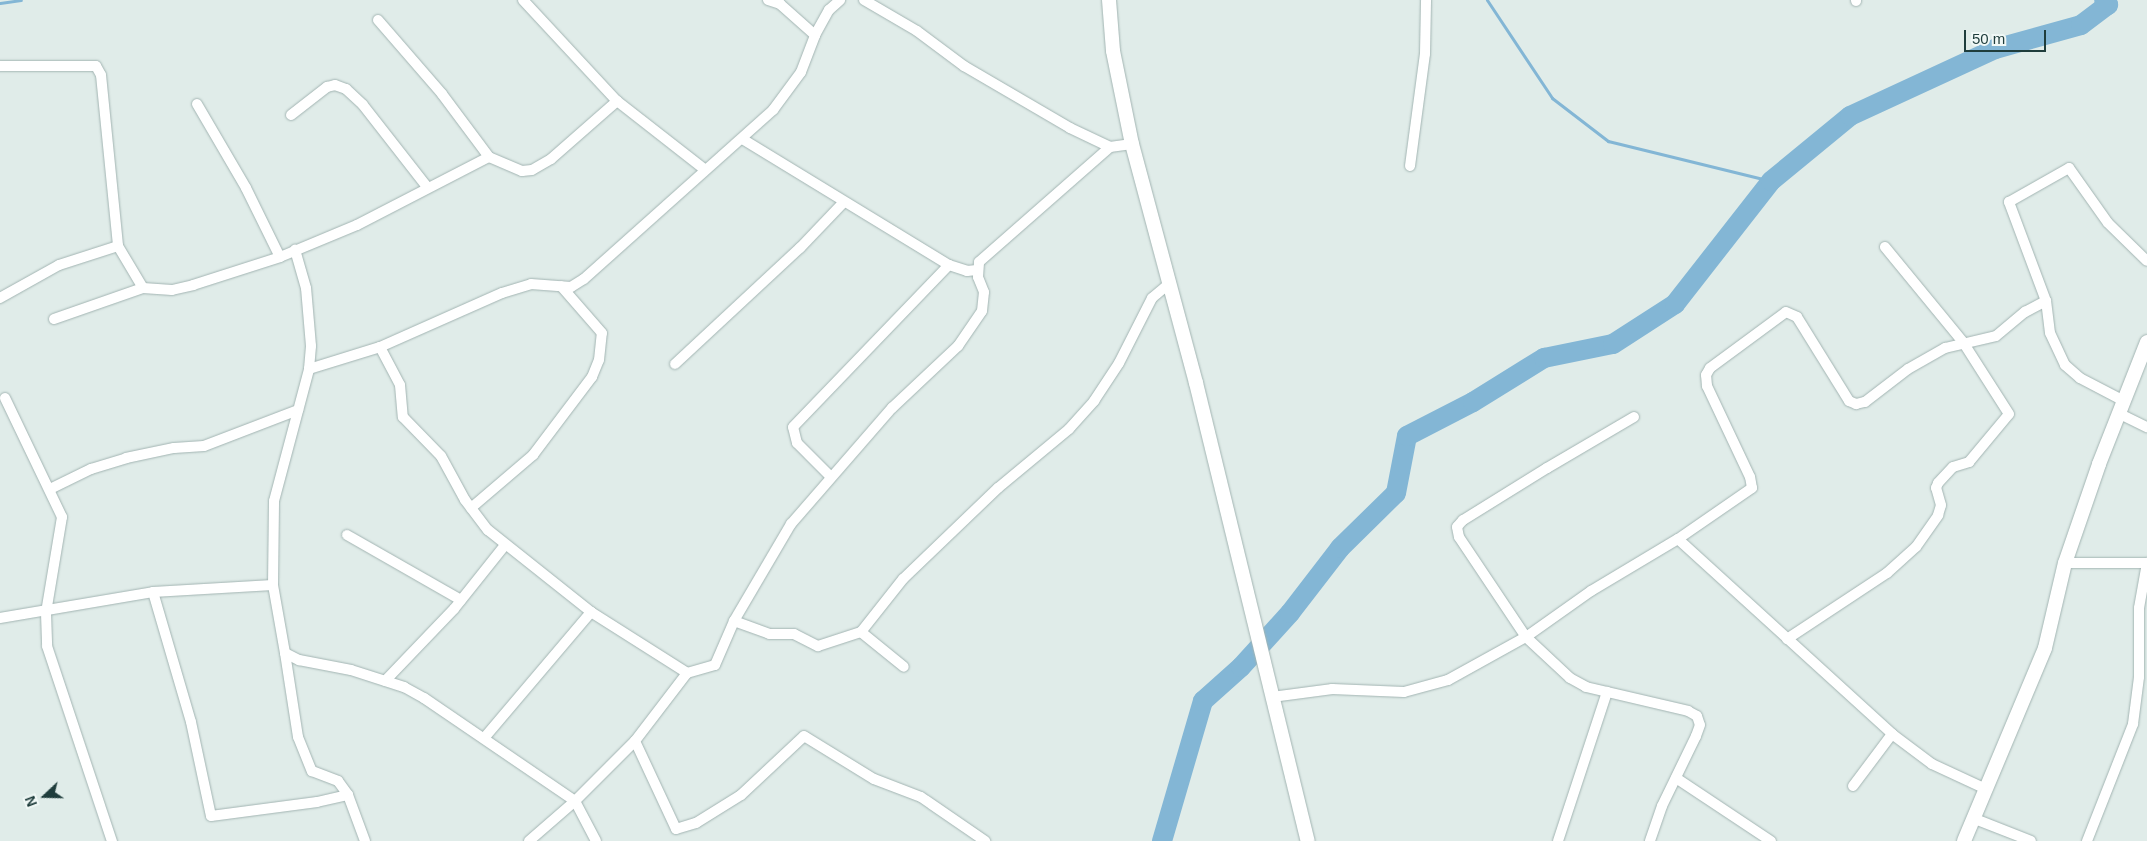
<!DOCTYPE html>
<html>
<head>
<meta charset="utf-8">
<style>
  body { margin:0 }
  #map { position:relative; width:2147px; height:841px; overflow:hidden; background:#e0ece9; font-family:Helvetica,sans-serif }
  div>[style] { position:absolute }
  .stream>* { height:3px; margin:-1.5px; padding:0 1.5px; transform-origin:1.5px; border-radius:1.5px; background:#83b6d5 }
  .river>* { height:20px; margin:-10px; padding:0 10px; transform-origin:10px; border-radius:10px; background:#83b6d5 }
  .roads { filter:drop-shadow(0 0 1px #a2b4b2) drop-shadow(0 0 1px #a2b4b2) }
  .street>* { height:10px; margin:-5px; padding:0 5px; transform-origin:5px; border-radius:5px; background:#fff }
  .secondary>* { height:14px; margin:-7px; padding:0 7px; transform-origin:7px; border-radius:7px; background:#fff }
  span { translate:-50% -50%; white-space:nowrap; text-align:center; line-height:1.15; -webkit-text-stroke:4.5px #f0f8f6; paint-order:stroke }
  .north { position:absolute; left:20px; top:771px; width:50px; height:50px; -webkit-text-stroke:4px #f0f8f6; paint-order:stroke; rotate:249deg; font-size:14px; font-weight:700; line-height:20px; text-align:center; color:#1f3d3c }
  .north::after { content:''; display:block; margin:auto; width:18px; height:22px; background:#1f3d3c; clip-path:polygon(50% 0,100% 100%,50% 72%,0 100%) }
  .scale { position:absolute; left:1964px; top:30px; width:82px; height:22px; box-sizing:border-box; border:2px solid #1f3d3c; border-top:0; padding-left:6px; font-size:15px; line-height:18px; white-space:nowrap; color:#1f3d3c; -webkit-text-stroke:4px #f0f8f6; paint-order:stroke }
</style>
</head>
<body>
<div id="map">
  <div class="stream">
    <div style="left:1487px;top:0;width:118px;rotate:56.4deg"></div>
    <div style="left:1552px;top:98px;width:71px;rotate:37.5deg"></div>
    <div style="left:1608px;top:141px;width:168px;rotate:13.8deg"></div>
    <div style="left:0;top:3px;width:21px;rotate:-8deg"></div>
  </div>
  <div class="river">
    <div style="left:1162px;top:841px;width:146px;rotate:-73.7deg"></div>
    <div style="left:1203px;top:701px;width:51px;rotate:-41.8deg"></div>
    <div style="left:1241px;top:667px;width:73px;rotate:-47.8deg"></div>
    <div style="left:1290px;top:613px;width:82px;rotate:-52.4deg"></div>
    <div style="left:1340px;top:548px;width:78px;rotate:-44.5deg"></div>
    <div style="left:1396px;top:493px;width:58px;rotate:-79.1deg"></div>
    <div style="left:1407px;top:436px;width:74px;rotate:-27.3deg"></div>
    <div style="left:1473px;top:402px;width:84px;rotate:-31.8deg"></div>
    <div style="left:1544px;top:358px;width:70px;rotate:-11.5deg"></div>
    <div style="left:1613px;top:344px;width:74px;rotate:-32.8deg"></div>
    <div style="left:1675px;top:304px;width:156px;rotate:-52deg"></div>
    <div style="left:1771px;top:181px;width:102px;rotate:-39.4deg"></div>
    <div style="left:1850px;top:116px;width:160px;rotate:-24.8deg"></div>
    <div style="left:1995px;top:49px;width:89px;rotate:-15.6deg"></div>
    <div style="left:2081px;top:25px;width:34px;rotate:-37deg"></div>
    <div style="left:2108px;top:5px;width:6px;rotate:-129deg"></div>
  </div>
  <div class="roads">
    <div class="street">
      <div style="left:523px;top:0;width:138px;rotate:47.1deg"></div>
      <div style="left:617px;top:101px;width:110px;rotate:38deg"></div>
      <div style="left:768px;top:0;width:13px;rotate:18deg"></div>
      <div style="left:780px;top:4px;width:47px;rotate:41.5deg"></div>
      <div style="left:864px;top:0;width:61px;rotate:30.3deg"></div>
      <div style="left:917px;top:31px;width:59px;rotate:36.7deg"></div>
      <div style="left:964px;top:66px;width:123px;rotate:30.3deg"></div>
      <div style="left:1070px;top:128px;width:44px;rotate:25.4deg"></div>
      <div style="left:1856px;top:0;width:1px;rotate:90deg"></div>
      <div style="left:378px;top:20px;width:98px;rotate:49.1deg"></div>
      <div style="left:442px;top:94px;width:79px;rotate:53.3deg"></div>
      <div style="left:0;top:66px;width:96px"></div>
      <div style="left:96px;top:66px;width:10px;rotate:61deg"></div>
      <div style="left:101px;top:75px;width:172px;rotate:84.3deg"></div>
      <div style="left:118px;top:246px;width:62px;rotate:162.1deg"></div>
      <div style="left:59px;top:265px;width:68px;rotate:150.8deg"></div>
      <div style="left:197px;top:104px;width:97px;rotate:59.7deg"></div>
      <div style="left:246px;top:188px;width:77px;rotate:63.8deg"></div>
      <div style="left:291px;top:115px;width:46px;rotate:-37.9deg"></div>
      <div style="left:327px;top:87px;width:8px;rotate:-14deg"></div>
      <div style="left:335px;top:85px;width:12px;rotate:20deg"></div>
      <div style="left:346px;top:89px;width:23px;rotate:43deg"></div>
      <div style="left:363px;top:105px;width:104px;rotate:52deg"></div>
      <div style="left:744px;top:140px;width:240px;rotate:31.4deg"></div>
      <div style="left:949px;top:265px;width:19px;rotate:18deg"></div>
      <div style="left:967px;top:271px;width:10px;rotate:-6deg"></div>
      <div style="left:1410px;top:166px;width:113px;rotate:-82.4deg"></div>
      <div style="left:1425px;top:54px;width:54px;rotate:-88.9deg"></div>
      <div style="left:118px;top:246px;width:49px;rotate:59.2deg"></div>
      <div style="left:54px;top:319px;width:94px;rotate:-19.2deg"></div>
      <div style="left:143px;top:288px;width:29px;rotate:4deg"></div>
      <div style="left:172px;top:290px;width:22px;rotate:-13deg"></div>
      <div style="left:193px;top:285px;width:91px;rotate:-17.8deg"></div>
      <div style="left:280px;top:257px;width:83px;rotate:-22.6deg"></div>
      <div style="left:357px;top:225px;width:148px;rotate:-27.3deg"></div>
      <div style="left:489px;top:157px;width:36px;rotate:23deg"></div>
      <div style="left:522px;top:171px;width:10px;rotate:-6deg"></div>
      <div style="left:532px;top:170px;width:22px;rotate:-30deg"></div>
      <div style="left:551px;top:159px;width:88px;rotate:-41.3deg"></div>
      <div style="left:380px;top:347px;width:43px;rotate:62.2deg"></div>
      <div style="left:400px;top:385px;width:32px;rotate:85deg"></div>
      <div style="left:403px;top:417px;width:54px;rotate:45.7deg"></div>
      <div style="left:441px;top:456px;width:50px;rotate:61.4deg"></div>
      <div style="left:465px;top:500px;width:38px;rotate:53deg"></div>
      <div style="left:488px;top:530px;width:132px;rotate:38.5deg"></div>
      <div style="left:591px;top:612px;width:114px;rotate:32.4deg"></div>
      <div style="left:675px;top:364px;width:171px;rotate:-42.9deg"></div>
      <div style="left:800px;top:248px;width:62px;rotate:-46.3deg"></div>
      <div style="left:309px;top:369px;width:74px;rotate:-17.2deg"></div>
      <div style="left:380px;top:347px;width:133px;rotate:-23.9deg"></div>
      <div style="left:502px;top:293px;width:30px;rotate:-17deg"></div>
      <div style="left:531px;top:284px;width:40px;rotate:4.3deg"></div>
      <div style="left:571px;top:287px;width:15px;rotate:-32deg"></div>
      <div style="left:584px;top:279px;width:254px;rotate:-41.8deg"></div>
      <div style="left:773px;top:110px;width:47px;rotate:-53.6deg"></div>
      <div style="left:801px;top:72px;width:40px;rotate:-69deg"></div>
      <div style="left:815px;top:35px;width:29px;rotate:-61deg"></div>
      <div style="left:829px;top:10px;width:15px;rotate:-42deg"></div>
      <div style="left:5px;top:398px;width:132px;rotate:64.4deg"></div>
      <div style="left:62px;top:517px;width:97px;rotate:99.5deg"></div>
      <div style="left:46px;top:613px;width:33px;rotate:88deg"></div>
      <div style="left:47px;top:646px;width:206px;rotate:71.6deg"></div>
      <div style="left:2124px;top:401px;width:50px;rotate:-152.4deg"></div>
      <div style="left:2080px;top:378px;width:20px;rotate:-139deg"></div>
      <div style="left:2065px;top:365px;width:35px;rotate:-115deg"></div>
      <div style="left:2050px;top:333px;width:32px;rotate:-97deg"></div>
      <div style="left:2046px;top:301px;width:106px;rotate:-110.5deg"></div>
      <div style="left:2009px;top:202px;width:69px;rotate:-29.5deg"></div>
      <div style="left:2069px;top:168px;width:67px;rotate:54.7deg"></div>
      <div style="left:2108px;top:223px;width:54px;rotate:44.3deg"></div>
      <div style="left:2120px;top:414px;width:30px;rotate:26deg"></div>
      <div style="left:1634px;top:417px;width:101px;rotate:149.6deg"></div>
      <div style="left:1547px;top:468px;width:99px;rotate:148.2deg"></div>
      <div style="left:1463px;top:520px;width:9px;rotate:131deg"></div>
      <div style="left:1457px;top:527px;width:10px;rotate:79deg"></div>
      <div style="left:1459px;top:537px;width:120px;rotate:56.2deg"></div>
      <div style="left:1526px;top:637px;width:60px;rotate:43deg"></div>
      <div style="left:1570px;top:678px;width:18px;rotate:29deg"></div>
      <div style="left:1586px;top:687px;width:105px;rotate:13.2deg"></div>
      <div style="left:1688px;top:711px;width:10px;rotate:29deg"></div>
      <div style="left:1697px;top:716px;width:9px;rotate:72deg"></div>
      <div style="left:1700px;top:725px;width:12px;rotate:110deg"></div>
      <div style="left:1696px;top:736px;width:78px;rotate:115.9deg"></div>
      <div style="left:1662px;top:806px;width:37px;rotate:109deg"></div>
      <div style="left:831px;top:477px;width:48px;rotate:-135deg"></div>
      <div style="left:797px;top:443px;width:16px;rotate:-104deg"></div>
      <div style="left:793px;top:427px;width:225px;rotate:-46.1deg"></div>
      <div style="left:50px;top:489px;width:46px;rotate:-26deg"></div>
      <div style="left:91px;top:469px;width:37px;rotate:-17deg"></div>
      <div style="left:126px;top:458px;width:49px;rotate:-11.8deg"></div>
      <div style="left:174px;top:448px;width:30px;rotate:-4deg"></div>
      <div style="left:204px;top:446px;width:101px;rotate:-21deg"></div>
      <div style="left:471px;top:508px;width:82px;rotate:-40.5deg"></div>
      <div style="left:533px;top:455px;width:98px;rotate:-52.9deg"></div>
      <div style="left:592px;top:377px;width:18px;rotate:-68deg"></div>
      <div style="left:599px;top:360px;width:27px;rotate:-84deg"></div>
      <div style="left:602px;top:333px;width:62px;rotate:-131.1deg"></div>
      <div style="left:347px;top:535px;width:131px;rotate:29.7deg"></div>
      <div style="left:1678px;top:539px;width:290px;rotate:42.3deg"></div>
      <div style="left:1892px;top:734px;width:50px;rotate:36.9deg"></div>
      <div style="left:1932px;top:764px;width:60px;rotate:24.8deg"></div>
      <div style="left:2065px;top:563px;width:82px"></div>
      <div style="left:273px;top:585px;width:84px;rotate:-89.3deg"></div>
      <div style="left:274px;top:501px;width:137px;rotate:-75.1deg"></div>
      <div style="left:309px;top:369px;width:23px;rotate:-85deg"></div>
      <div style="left:311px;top:346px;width:58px;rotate:-94.9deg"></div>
      <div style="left:306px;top:288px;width:40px;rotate:-106deg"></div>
      <div style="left:153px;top:592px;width:135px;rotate:73.7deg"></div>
      <div style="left:191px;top:722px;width:96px;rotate:78deg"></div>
      <div style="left:211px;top:816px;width:107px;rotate:-7.5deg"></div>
      <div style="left:317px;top:802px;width:32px;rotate:-13deg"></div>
      <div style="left:0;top:618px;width:155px;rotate:-9.6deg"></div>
      <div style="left:153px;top:592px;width:120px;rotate:-3.3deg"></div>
      <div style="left:273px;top:585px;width:69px;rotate:80deg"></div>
      <div style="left:285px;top:653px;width:16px;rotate:27deg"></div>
      <div style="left:299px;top:660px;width:53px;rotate:10.9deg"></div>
      <div style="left:351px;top:670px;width:56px;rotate:17.8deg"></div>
      <div style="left:404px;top:687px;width:23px;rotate:29deg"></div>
      <div style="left:424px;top:698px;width:183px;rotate:34.3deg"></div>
      <div style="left:575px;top:801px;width:45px;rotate:62.3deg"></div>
      <div style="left:734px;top:621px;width:37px;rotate:20deg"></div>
      <div style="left:769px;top:634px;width:25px"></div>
      <div style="left:794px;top:634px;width:27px;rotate:27deg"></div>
      <div style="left:818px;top:646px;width:45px;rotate:-18deg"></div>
      <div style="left:861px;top:632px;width:68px;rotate:-51.6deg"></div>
      <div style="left:903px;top:579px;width:132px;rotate:-43.8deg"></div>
      <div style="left:998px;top:488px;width:92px;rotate:-39.7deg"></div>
      <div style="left:1069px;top:429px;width:38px;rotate:-48deg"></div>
      <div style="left:1094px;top:401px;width:45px;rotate:-56.7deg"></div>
      <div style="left:1119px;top:363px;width:73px;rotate:-63.1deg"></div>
      <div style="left:1152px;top:298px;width:23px;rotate:-40deg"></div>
      <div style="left:861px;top:632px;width:55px;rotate:39.1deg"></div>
      <div style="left:1787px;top:639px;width:120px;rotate:-33.4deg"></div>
      <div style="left:1887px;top:573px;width:39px;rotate:-42deg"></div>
      <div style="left:1916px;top:547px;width:39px;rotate:-55deg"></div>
      <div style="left:1938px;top:515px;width:10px;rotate:-73deg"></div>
      <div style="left:1941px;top:505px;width:18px;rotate:-106deg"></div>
      <div style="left:1936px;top:488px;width:5px;rotate:-68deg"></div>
      <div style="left:1938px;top:483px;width:22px;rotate:-47deg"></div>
      <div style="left:1953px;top:467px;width:17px;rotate:-17deg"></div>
      <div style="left:1969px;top:462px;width:62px;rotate:-50.2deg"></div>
      <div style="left:2009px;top:414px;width:85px;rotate:-122.6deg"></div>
      <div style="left:1963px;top:342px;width:123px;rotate:-129.4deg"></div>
      <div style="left:285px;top:653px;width:85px;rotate:81.2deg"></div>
      <div style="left:298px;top:737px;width:37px;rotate:68deg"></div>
      <div style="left:312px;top:771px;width:28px;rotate:21deg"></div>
      <div style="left:338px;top:781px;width:17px;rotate:54deg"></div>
      <div style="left:348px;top:795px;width:49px;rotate:69.7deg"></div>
      <div style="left:385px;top:681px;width:100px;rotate:-46.2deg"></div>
      <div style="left:454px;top:609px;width:82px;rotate:-51.4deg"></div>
      <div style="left:1272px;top:697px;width:61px;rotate:-7.6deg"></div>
      <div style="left:1332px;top:689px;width:72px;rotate:2.4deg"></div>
      <div style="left:1404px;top:692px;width:46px;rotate:-15.3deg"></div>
      <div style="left:1448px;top:680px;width:89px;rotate:-28.9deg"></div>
      <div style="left:1526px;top:637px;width:80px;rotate:-35.3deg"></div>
      <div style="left:1591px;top:591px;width:101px;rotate:-30.9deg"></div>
      <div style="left:1678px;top:539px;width:90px;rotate:-34.6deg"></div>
      <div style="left:1752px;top:488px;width:11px;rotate:-100deg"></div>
      <div style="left:1750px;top:477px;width:101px;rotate:-115.3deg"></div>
      <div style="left:1707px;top:386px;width:11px;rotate:-95deg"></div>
      <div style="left:1706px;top:375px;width:8px;rotate:-60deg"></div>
      <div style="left:1710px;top:368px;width:94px;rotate:-36.4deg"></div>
      <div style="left:1786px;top:312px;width:12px;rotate:24deg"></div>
      <div style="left:1797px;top:317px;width:99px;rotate:58.2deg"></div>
      <div style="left:1849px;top:401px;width:8px;rotate:23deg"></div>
      <div style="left:1856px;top:404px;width:9px;rotate:-13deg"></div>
      <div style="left:1865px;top:402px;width:54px;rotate:-37.5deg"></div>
      <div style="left:1908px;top:369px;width:43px;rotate:-29.6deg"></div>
      <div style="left:1945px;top:348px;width:52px;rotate:-13.2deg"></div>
      <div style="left:1996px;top:336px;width:38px;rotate:-40deg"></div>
      <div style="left:2025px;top:312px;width:24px;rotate:-28deg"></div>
      <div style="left:485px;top:737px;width:164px;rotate:-49.7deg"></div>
      <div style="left:635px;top:741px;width:97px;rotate:65deg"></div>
      <div style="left:676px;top:829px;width:21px;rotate:-17deg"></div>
      <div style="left:696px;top:823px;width:53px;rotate:-31.9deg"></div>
      <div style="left:741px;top:795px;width:86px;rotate:-43.1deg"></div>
      <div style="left:804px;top:736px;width:82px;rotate:31.6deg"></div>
      <div style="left:874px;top:779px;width:50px;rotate:21deg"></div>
      <div style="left:921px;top:797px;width:78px;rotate:34.5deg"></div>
      <div style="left:1676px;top:778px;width:114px;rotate:33.6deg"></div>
      <div style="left:1853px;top:786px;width:65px;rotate:-53.1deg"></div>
      <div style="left:1975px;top:819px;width:60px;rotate:21.4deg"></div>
      <div style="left:529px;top:841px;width:61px;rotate:-41deg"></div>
      <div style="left:575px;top:801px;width:85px;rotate:-45deg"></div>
      <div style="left:635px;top:741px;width:86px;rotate:-52.6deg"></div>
      <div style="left:687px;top:673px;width:29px;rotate:-16deg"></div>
      <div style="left:715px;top:665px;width:48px;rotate:-66.6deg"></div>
      <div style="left:734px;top:621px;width:113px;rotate:-59.6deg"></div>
      <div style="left:791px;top:524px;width:154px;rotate:-49deg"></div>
      <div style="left:892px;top:408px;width:91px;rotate:-43.2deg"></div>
      <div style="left:958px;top:346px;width:42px;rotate:-55.6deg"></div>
      <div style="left:982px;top:311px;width:19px;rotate:-84deg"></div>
      <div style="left:984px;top:292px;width:16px;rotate:-112deg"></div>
      <div style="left:978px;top:277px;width:15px;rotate:-86deg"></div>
      <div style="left:979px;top:262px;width:174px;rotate:-41.3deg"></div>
      <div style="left:1110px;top:147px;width:22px;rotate:-8deg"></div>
      <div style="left:1558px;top:841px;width:157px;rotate:-71.8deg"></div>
      <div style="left:2087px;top:841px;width:126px;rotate:-68.5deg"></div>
      <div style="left:2133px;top:724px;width:47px;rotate:-82.7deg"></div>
      <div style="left:2139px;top:677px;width:69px;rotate:-90deg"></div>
      <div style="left:2139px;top:608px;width:46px;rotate:-79.9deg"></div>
    </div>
    <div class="secondary">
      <div style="left:1109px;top:0;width:51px;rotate:85.5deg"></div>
      <div style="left:1113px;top:51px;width:95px;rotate:78.5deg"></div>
      <div style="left:1132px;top:144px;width:247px;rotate:75deg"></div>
      <div style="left:1196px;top:383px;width:471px;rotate:76.3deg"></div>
      <div style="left:1964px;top:841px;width:209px;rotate:-67.2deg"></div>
      <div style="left:2045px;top:648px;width:87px;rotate:-76.8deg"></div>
      <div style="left:2065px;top:563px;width:105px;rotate:-71deg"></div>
      <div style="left:2099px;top:464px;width:131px;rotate:-68.5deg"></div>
    </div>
  </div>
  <div class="north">N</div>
  <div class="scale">50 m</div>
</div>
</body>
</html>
